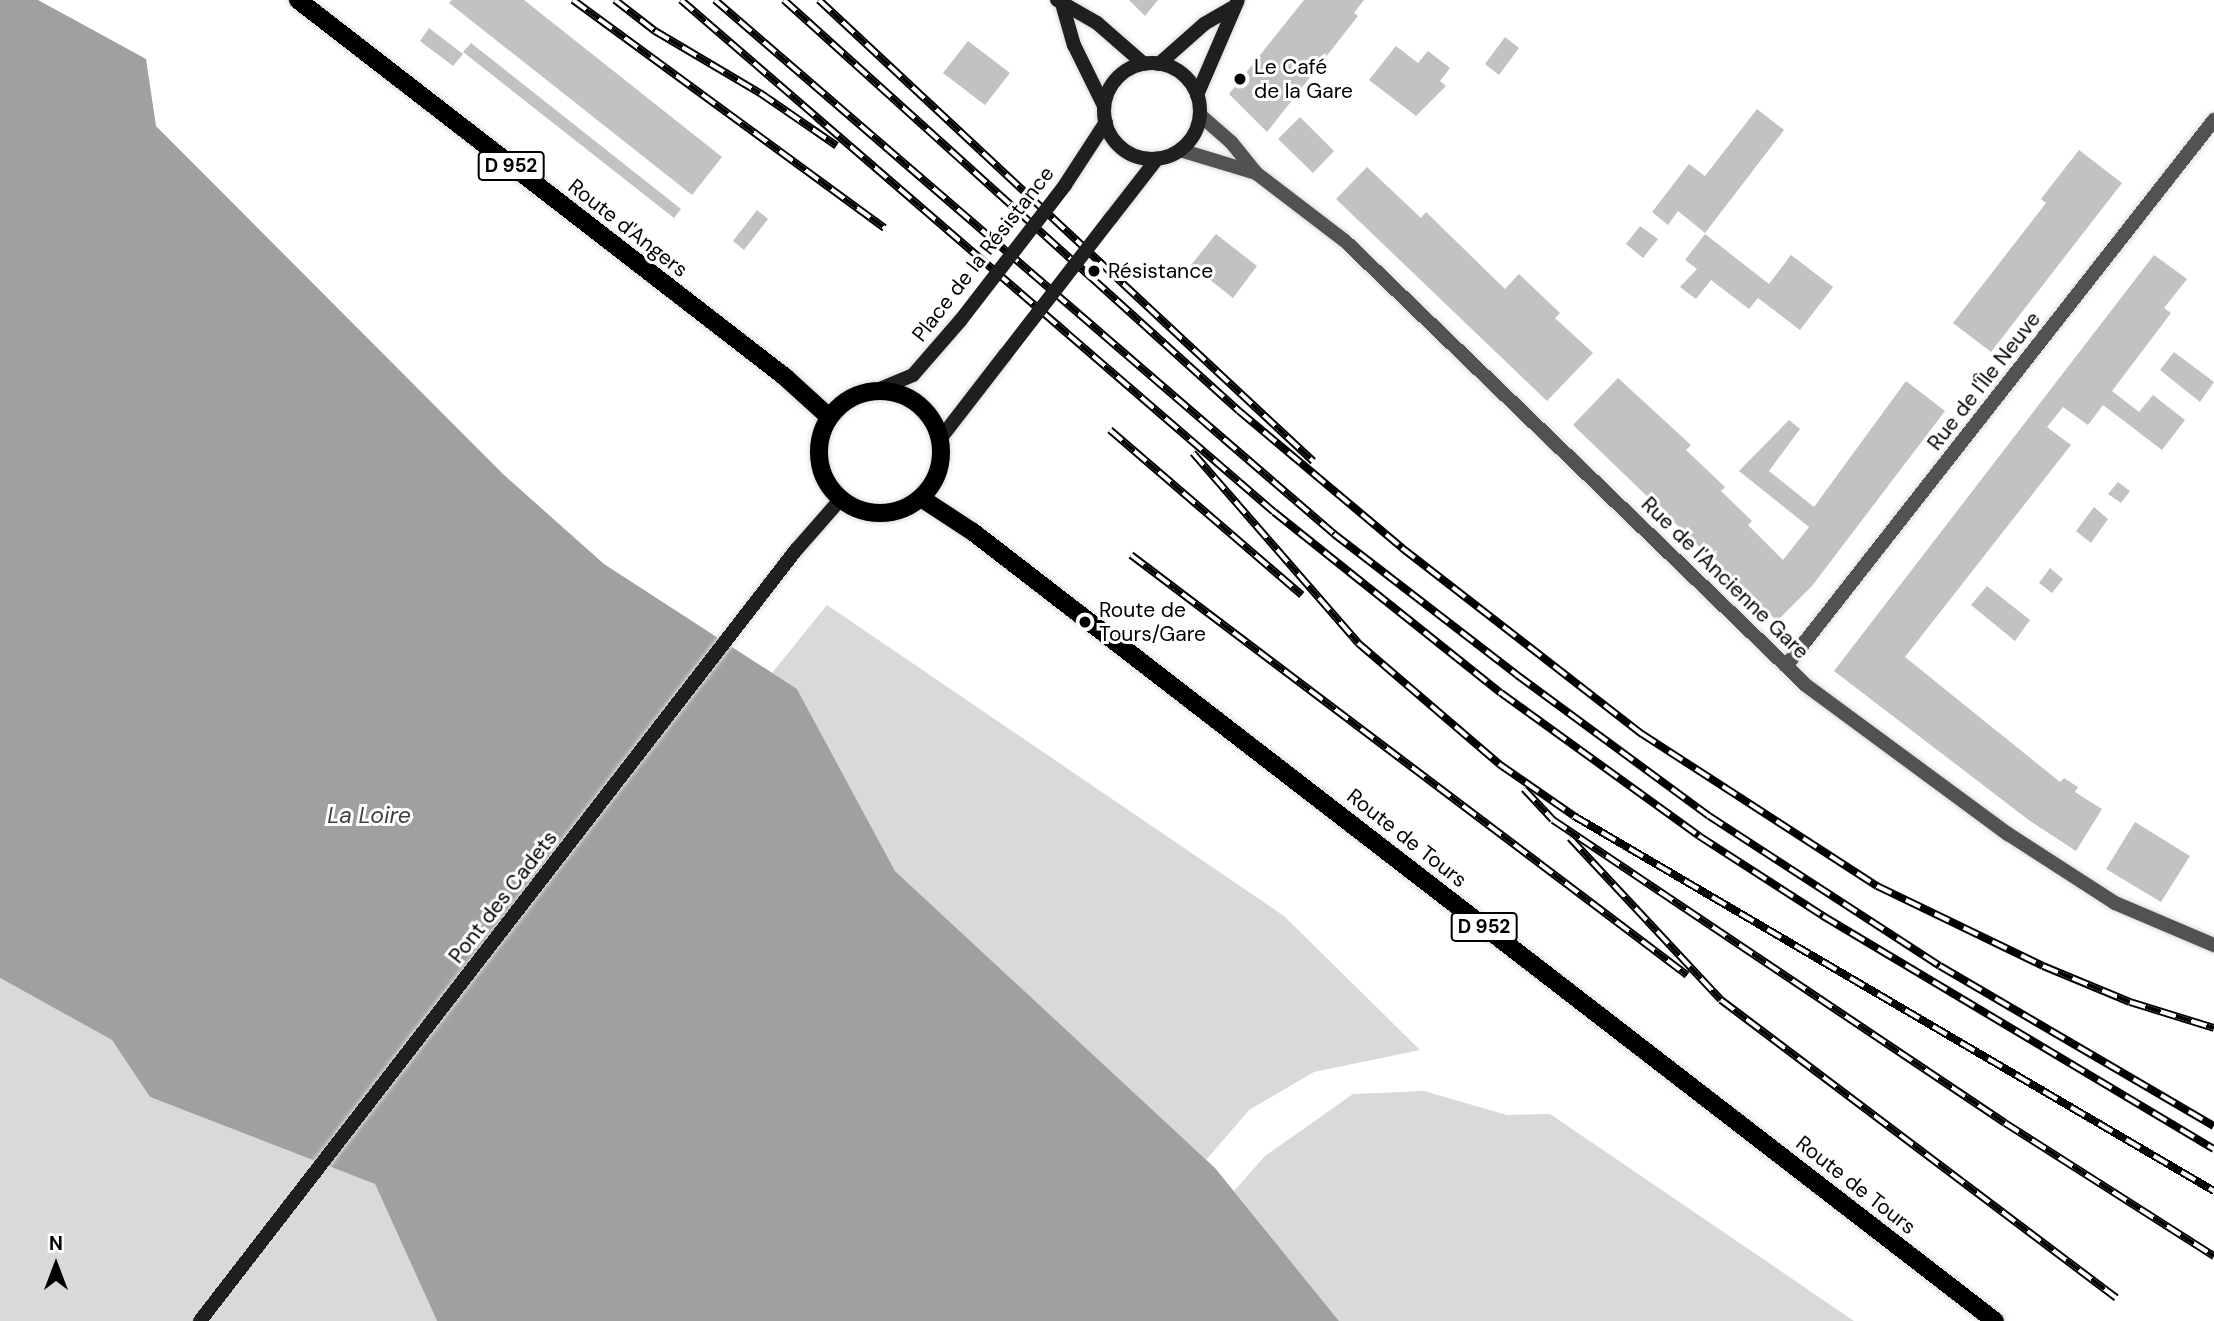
<!DOCTYPE html>
<html>
<head>
<meta charset="utf-8">
<style>
  body { margin:0 }
  #map { position:relative; width:2214px; height:1321px; overflow:hidden; background:#fff; font-family:"DM Sans",sans-serif }
  div>[style] { position:absolute }
  .green>* { inset:0; background:#d9d9d9 }
  .water>* { inset:0; background:#a0a0a0 }
  .building>* { inset:0; background:#c2c2c2 }
  .roads { filter:drop-shadow(0 0 2px #dbdbdb) drop-shadow(0 0 2px #dbdbdb) }
  .street>* { height:14px; margin:-7px; padding:0 7px; transform-origin:7px; border-radius:7px; background:#525252 }
  .secondary>* { height:14px; margin:-7px; padding:0 7px; transform-origin:7px; border-radius:7px; background:#1f1f1f }
  .secondary>.ring { margin:-7px; padding:0; box-sizing:content-box; background:none; border:14px solid #1f1f1f; border-radius:50% }
  .primary>* { height:18px; margin:-9px; padding:0 9px; transform-origin:9px; border-radius:9px; background:#000 }
  .primary>.ring { margin:-9px; padding:0; box-sizing:content-box; background:none; border:18px solid #000; border-radius:50% }
  .rail>* { height:8px; margin-top:-4px; transform-origin:0; background:repeating-linear-gradient(90deg,#fff 0 16px,#000 0 32px); box-sizing:border-box; border-block:2px solid #000 }
  .secondary-bridge>* { height:14px; margin:-7px; padding:0 7px; transform-origin:7px; border-radius:7px; background:#1f1f1f }
  .dots>* { width:19px; height:19px; translate:-50% -50%; box-sizing:border-box; border:4px solid #fff; border-radius:50% }
  span { translate:-50% -50%; white-space:nowrap; text-align:center; line-height:1.15; -webkit-text-stroke:6px #fff; paint-order:stroke }
  .shield-label span { padding:2px 5px; background:#fff; border:2px solid; border-radius:5px; -webkit-text-stroke-width:0 }
  .shield-label { font-size:19px; color:#000; font-weight:700 }
  .poi-label { font-size:21px; color:#000 }
  .left { translate:0 -50%; text-align:left }
  .street-label { font-size:21px; color:#000 }
  .water-label { font-size:23px; color:#414141; font-style:italic }
  .north { position:absolute; left:21px; top:1230px; width:70px; height:70px; -webkit-text-stroke:5px #fff; paint-order:stroke; rotate:0deg; font-size:19px; font-weight:700; line-height:28px; text-align:center; color:#000 }
  .north::after { content:''; display:block; margin:auto; width:24px; height:32px; background:#000; clip-path:polygon(50% 0,100% 100%,50% 72%,0 100%) }
</style>
</head>
<body>
<div id="map">
  <div class="green">
    <div style="clip-path:polygon(827px 605px,1284px 916px,1420px 1050px,1314px 1072px,1249px 1110px,1206px 1160px,895px 871px,797px 689px,772px 673px)"></div>
    <div style="clip-path:polygon(0 978px,112px 1040px,150px 1097px,375px 1184px,437px 1321px,0 1321px)"></div>
    <div style="clip-path:polygon(1424px 1091px,1507px 1115px,1550px 1114px,1854px 1321px,1339px 1321px,1234px 1191px,1265px 1156px,1353px 1094px)"></div>
  </div>
  <div class="water">
    <div style="clip-path:polygon(0 0,38px 0,146px 59px,156px 126px,504px 475px,604px 564px,797px 689px,895px 871px,1215px 1168px,1339px 1321px,437px 1321px,375px 1184px,150px 1097px,112px 1040px,0 978px)"></div>
  </div>
  <div class="building">
    <div style="clip-path:polygon(452px 0,524px 0,722px 157px,692px 195px,449px 3px)"></div>
    <div style="clip-path:polygon(1129px 0,1158px 0,1145px 16px)"></div>
    <div style="clip-path:polygon(1304px 0,1364px 0,1354px 13px,1358px 16px,1267px 132px,1229px 94px)"></div>
    <div style="clip-path:polygon(429px 28px,463px 54px,453px 66px,420px 41px)"></div>
    <div style="clip-path:polygon(1505px 37px,1519px 48px,1499px 75px,1485px 64px)"></div>
    <div style="clip-path:polygon(968px 41px,1010px 73px,985px 105px,943px 73px)"></div>
    <div style="clip-path:polygon(471px 43px,681px 209px,674px 218px,463px 52px)"></div>
    <div style="clip-path:polygon(1396px 46px,1418px 63px,1428px 51px,1450px 68px,1440px 81px,1446px 86px,1416px 116px,1369px 80px)"></div>
    <div style="clip-path:polygon(1757px 109px,1784px 130px,1705px 233px,1678px 211px,1668px 225px,1652px 212px,1689px 164px,1705px 176px)"></div>
    <div style="clip-path:polygon(1300px 117px,1334px 151px,1313px 173px,1278px 139px)"></div>
    <div style="clip-path:polygon(2079px 150px,2122px 183px,1991px 352px,1953px 323px,2046px 203px,2041px 199px)"></div>
    <div style="clip-path:polygon(1367px 167px,1421px 218px,1426px 212px,1505px 289px,1519px 274px,1560px 313px,1555px 318px,1593px 353px,1547px 401px,1336px 199px)"></div>
    <div style="clip-path:polygon(757px 210px,768px 219px,744px 250px,733px 241px)"></div>
    <div style="clip-path:polygon(1640px 226px,1658px 239px,1643px 258px,1626px 244px)"></div>
    <div style="clip-path:polygon(1216px 234px,1257px 266px,1233px 298px,1191px 265px)"></div>
    <div style="clip-path:polygon(1705px 234px,1769px 284px,1791px 255px,1833px 287px,1800px 330px,1758px 298px,1749px 309px,1711px 280px,1696px 299px,1680px 287px,1697px 269px,1685px 260px)"></div>
    <div style="clip-path:polygon(2154px 255px,2187px 279px,2164px 308px,2171px 313px,2112px 391px,2139px 412px,2153px 395px,2185px 420px,2162px 450px,2103px 405px,2088px 425px,2063px 407px,2047px 427px,2071px 445px,1905px 657px,2060px 782px,2064px 778px,2078px 787px,2075px 792px,2102px 809px,2076px 851px,2030px 821px,1834px 671px)"></div>
    <div style="clip-path:polygon(2174px 352px,2214px 382px,2200px 402px,2160px 370px)"></div>
    <div style="clip-path:polygon(1618px 378px,1691px 445px,1686px 450px,1725px 487px,1721px 491px,1752px 521px,1748px 525px,1783px 560px,1809px 527px,1739px 471px,1789px 420px,1800px 429px,1769px 471px,1814px 507px,1906px 381px,1945px 411px,1812px 586px,1777px 621px,1573px 425px)"></div>
    <div style="clip-path:polygon(2118px 482px,2130px 491px,2121px 503px,2108px 494px)"></div>
    <div style="clip-path:polygon(2094px 507px,2108px 519px,2091px 543px,2076px 531px)"></div>
    <div style="clip-path:polygon(2050px 568px,2063px 579px,2052px 593px,2039px 583px)"></div>
    <div style="clip-path:polygon(1987px 586px,2030px 620px,2015px 641px,1971px 605px)"></div>
    <div style="clip-path:polygon(2135px 822px,2190px 856px,2161px 902px,2106px 869px)"></div>
  </div>
  <div class="roads">
    <div class="street">
      <div style="left:1200px;top:115px;width:41px;rotate:41.1deg"></div>
      <div style="left:1231px;top:142px;width:40px;rotate:51deg"></div>
      <div style="left:1256px;top:173px;width:112px;rotate:37.4deg"></div>
      <div style="left:1345px;top:241px;width:641px;rotate:43.93deg"></div>
      <div style="left:1807px;top:686px;width:250px;rotate:36.4deg"></div>
      <div style="left:2008px;top:834px;width:127px;rotate:32.8deg"></div>
      <div style="left:2115px;top:903px;width:108px;rotate:23deg"></div>
      <div style="left:1180px;top:150px;width:79px;rotate:16.8deg"></div>
      <div style="left:1786px;top:666px;width:694px;rotate:-51.91deg"></div>
    </div>
    <div class="secondary">
      <div style="left:1057px;top:0;width:46px;rotate:29.9deg"></div>
      <div style="left:1097px;top:23px;width:62px;rotate:41.1deg"></div>
      <div style="left:1063px;top:7px;width:40px;rotate:74deg"></div>
      <div style="left:1074px;top:45px;width:68px;rotate:63.8deg"></div>
      <div class="ring" style="left:1104px;top:63px;width:82px;height:82px"></div>
      <div style="left:1159px;top:64px;width:60px;rotate:-41.6deg"></div>
      <div style="left:1204px;top:24px;width:32px;rotate:-30deg"></div>
      <div style="left:1197px;top:95px;width:103px;rotate:-66.7deg"></div>
      <div style="left:1065px;top:185px;width:75px;rotate:-56.9deg"></div>
      <div style="left:1111px;top:218px;width:75px;rotate:-52.1deg"></div>
      <div style="left:875px;top:391px;width:41px;rotate:-22.8deg"></div>
      <div style="left:913px;top:375px;width:72px;rotate:-49deg"></div>
      <div style="left:940px;top:439px;width:106px;rotate:-52.3deg"></div>
      <div style="left:200px;top:1321px;width:975px;rotate:-52.3deg"></div>
      <div style="left:796px;top:550px;width:67px;rotate:-48.7deg"></div>
    </div>
    <div class="primary">
      <div style="left:298px;top:0;width:616px;rotate:37.74deg"></div>
      <div style="left:785px;top:377px;width:59px;rotate:42.3deg"></div>
      <div class="ring" style="left:819px;top:391px;width:104px;height:104px"></div>
      <div style="left:921px;top:498px;width:62px;rotate:33.2deg"></div>
      <div style="left:973px;top:532px;width:1291px;rotate:37.67deg"></div>
    </div>
  </div>
  <div class="rail">
    <div style="left:573px;top:0;width:386px;rotate:36.2deg"></div>
    <div style="left:615px;top:0;width:51px;rotate:37.8deg"></div>
    <div style="left:655px;top:31px;width:122px;rotate:30.6deg"></div>
    <div style="left:760px;top:93px;width:93px;rotate:34.5deg"></div>
    <div style="left:681px;top:0;width:783px;rotate:40.81deg"></div>
    <div style="left:1274px;top:512px;width:290px;rotate:38.6deg"></div>
    <div style="left:1501px;top:693px;width:244px;rotate:35.8deg"></div>
    <div style="left:1699px;top:836px;width:148px;rotate:32.8deg"></div>
    <div style="left:1823px;top:916px;width:455px;rotate:30.8deg"></div>
    <div style="left:715px;top:0;width:818px;rotate:40.78deg"></div>
    <div style="left:1334px;top:534px;width:231px;rotate:37.6deg"></div>
    <div style="left:1517px;top:675px;width:238px;rotate:36.3deg"></div>
    <div style="left:1709px;top:816px;width:275px;rotate:33deg"></div>
    <div style="left:1940px;top:966px;width:317px;rotate:30.3deg"></div>
    <div style="left:784px;top:0;width:613px;rotate:42.09deg"></div>
    <div style="left:1239px;top:411px;width:213px;rotate:40deg"></div>
    <div style="left:1402px;top:548px;width:304px;rotate:37.8deg"></div>
    <div style="left:1642px;top:734px;width:280px;rotate:32.9deg"></div>
    <div style="left:1877px;top:886px;width:184px;rotate:25.7deg"></div>
    <div style="left:2043px;top:966px;width:94px;rotate:22.5deg"></div>
    <div style="left:2130px;top:1002px;width:88px;rotate:17.2deg"></div>
    <div style="left:819px;top:0;width:676px;rotate:43.02deg"></div>
    <div style="left:1110px;top:430px;width:253px;rotate:40.7deg"></div>
    <div style="left:1193px;top:453px;width:252px;rotate:49deg"></div>
    <div style="left:1358px;top:643px;width:186px;rotate:40.6deg"></div>
    <div style="left:1499px;top:764px;width:91px;rotate:34.7deg"></div>
    <div style="left:1574px;top:816px;width:742px;rotate:30.37deg"></div>
    <div style="left:1131px;top:555px;width:697px;rotate:37.07deg"></div>
    <div style="left:1524px;top:789px;width:42px;rotate:46.9deg"></div>
    <div style="left:1553px;top:820px;width:544px;rotate:33.84deg"></div>
    <div style="left:2005px;top:1123px;width:248px;rotate:32.5deg"></div>
    <div style="left:1570px;top:838px;width:221px;rotate:47deg"></div>
    <div style="left:1721px;top:1000px;width:495px;rotate:37deg"></div>
  </div>
  <div class="secondary-bridge">
    <div style="left:960px;top:321px;width:172px;rotate:-52.3deg"></div>
    <div style="left:1005px;top:355px;width:173px;rotate:-52.3deg"></div>
  </div>
  <div class="dots">
    <div style="left:1240px;top:79px;background:#000"></div>
    <div style="left:1094px;top:271px;background:#000"></div>
    <div style="left:1085px;top:622px;background:#000"></div>
  </div>
  <div class="shield-label">
    <span style="left:511px;top:166px">D 952</span>
    <span style="left:1484px;top:927px">D 952</span>
  </div>
  <div class="poi-label">
    <span class="left" style="left:1254px;top:79px">Le Café<br>de la Gare</span>
    <span class="left" style="left:1108px;top:271px">Résistance</span>
    <span class="left" style="left:1099px;top:622px">Route de<br>Tours/Gare</span>
  </div>
  <div class="street-label">
    <span style="left:628px;top:228px;rotate:38deg">Route d'Angers</span>
    <span style="left:983px;top:254px;rotate:-52deg">Place de la Résistance</span>
    <span style="left:1984px;top:381px;rotate:-52deg">Rue de l'Île Neuve</span>
    <span style="left:1725px;top:578px;rotate:44deg">Rue de l'Ancienne Gare</span>
    <span style="left:1407px;top:838px;rotate:38deg">Route de Tours</span>
    <span style="left:503px;top:897px;rotate:-52deg">Pont des Cadets</span>
    <span style="left:1856px;top:1185px;rotate:38deg">Route de Tours</span>
  </div>
  <div class="water-label">
    <span style="left:369px;top:815px">La Loire</span>
  </div>
  <div class="north">N</div>
</div>
</body>
</html>
